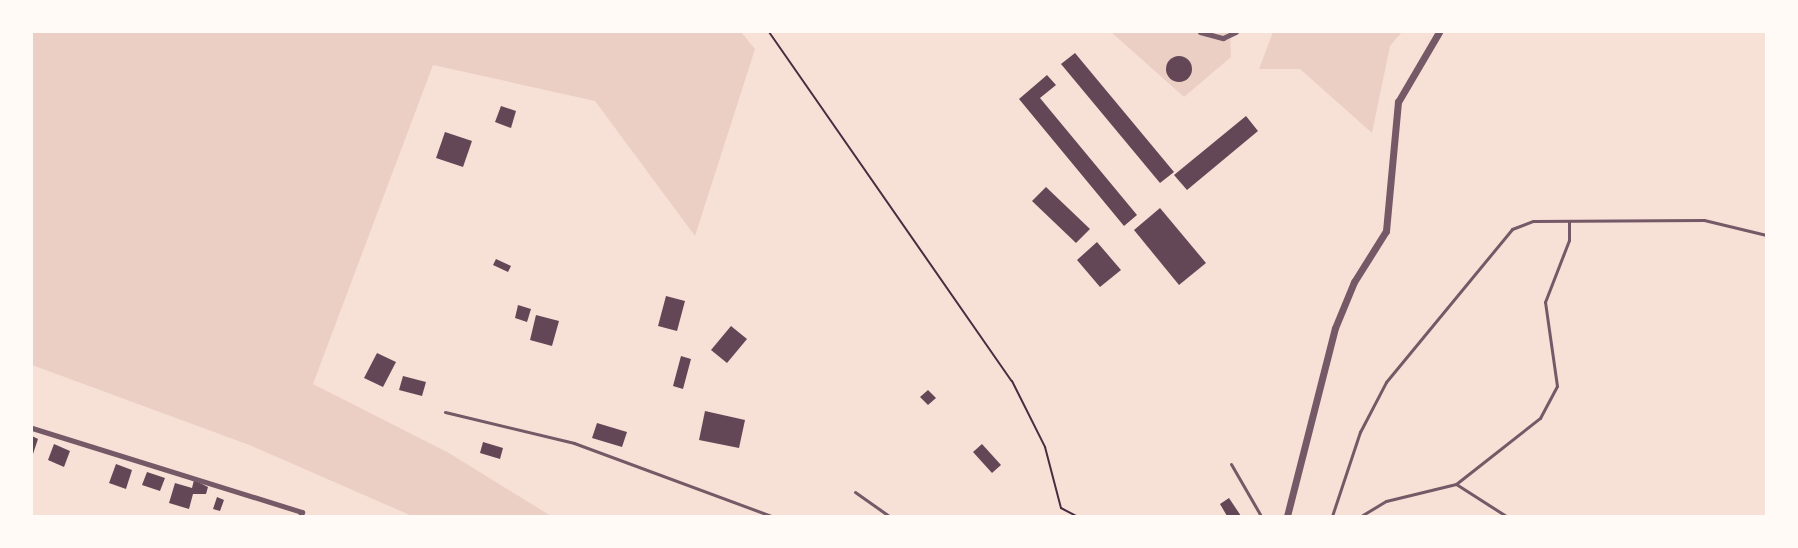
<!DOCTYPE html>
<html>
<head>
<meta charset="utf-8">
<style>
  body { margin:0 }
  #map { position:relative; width:1798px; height:548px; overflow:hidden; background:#f7e1d7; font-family:Manrope,sans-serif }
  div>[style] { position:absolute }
  .green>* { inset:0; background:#ebcfc5 }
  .building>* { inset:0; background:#644757 }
  .round { border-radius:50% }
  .path>* { height:2px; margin:-1px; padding:0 1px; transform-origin:1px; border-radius:1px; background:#4a2c40 }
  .service>* { height:3px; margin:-1.5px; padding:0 1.5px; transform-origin:1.5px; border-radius:1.5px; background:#755966 }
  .minor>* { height:5px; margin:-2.5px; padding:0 2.5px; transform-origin:2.5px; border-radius:2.5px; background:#755966 }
  .tertiary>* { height:7px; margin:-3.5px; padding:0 3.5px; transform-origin:3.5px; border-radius:3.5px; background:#755966 }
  span { translate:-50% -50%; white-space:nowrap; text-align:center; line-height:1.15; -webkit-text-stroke:4.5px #fffaf5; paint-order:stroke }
  .frame { position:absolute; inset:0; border:33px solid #fffaf5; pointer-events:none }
</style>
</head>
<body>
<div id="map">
  <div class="green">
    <div style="clip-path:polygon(32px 32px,741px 32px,755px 49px,695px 236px,595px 101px,433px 65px,313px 384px,449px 453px,551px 516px,412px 516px,252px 446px,32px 365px)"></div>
    <div style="clip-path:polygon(1111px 32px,1230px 32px,1231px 57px,1184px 97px)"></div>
    <div style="clip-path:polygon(1273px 32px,1402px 32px,1390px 46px,1372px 133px,1300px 69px,1259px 69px)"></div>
  </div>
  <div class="building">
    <div style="clip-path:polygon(1075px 53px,1174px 172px,1160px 183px,1061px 64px)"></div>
    <div class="round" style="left:1166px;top:56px;width:26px;height:26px"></div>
    <div style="clip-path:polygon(1047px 75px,1056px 85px,1040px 98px,1137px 215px,1124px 226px,1019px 99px)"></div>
    <div style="clip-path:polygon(501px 106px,516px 111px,511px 128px,495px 122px)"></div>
    <div style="clip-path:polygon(1246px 116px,1258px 131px,1187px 190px,1174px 175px)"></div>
    <div style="clip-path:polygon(445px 132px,472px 141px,463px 167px,436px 158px)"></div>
    <div style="clip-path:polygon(1046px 187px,1090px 229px,1076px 243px,1032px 201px)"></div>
    <div style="clip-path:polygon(1160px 208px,1206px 263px,1179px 285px,1134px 230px)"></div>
    <div style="clip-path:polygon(1097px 242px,1121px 270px,1100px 287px,1077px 260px)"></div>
    <div style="clip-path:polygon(496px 259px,511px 266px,508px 272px,493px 265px)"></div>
    <div style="clip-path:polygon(666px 296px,685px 301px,677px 331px,658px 326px)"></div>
    <div style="clip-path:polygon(518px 305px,531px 309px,527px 322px,515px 318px)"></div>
    <div style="clip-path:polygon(536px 315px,559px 321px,552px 346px,530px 340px)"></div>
    <div style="clip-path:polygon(731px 326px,747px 339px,727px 363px,711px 350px)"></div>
    <div style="clip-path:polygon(377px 353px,396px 362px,383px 387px,364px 378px)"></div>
    <div style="clip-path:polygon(681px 356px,691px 359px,683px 389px,673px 386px)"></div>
    <div style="clip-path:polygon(403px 376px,426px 382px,422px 396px,399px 390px)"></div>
    <div style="clip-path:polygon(928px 390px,936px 398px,928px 405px,920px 397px)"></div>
    <div style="clip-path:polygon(705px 411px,745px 420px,739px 448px,699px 440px)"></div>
    <div style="clip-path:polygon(597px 423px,627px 432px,622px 447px,592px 438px)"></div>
    <div style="clip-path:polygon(32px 436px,38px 439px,32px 457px)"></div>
    <div style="clip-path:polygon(483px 442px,503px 448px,500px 459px,480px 453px)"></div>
    <div style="clip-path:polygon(54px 444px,70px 451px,64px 467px,48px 460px)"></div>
    <div style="clip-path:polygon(982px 444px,1001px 465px,992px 473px,973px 452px)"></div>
    <div style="clip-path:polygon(116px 464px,132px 470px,126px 489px,109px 483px)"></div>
    <div style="clip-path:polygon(147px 472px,165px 478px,160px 491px,142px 485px)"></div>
    <div style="clip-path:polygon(194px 480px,208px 487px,206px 494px,193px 494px,189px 509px,169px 503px,175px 483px,192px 488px)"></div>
    <div style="clip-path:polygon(217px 497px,224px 500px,220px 511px,213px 509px)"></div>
    <div style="clip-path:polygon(1229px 498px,1241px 516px,1227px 516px,1220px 504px)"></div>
  </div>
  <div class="path">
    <div style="left:769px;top:32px;width:425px;rotate:55.2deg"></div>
    <div style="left:1012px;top:381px;width:74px;rotate:63.4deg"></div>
    <div style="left:1045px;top:447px;width:63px;rotate:75.3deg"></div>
    <div style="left:1061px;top:508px;width:17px;rotate:28deg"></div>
  </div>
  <div class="service">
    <div style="left:445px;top:412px;width:133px;rotate:13.5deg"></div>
    <div style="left:574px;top:443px;width:210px;rotate:20.3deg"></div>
    <div style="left:1231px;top:464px;width:60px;rotate:60deg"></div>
    <div style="left:1456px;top:484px;width:59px;rotate:32.6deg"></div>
    <div style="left:855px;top:492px;width:42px;rotate:35.2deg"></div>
    <div style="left:1332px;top:516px;width:89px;rotate:-71.6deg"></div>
    <div style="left:1360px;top:432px;width:56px;rotate:-62.5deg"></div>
    <div style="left:1386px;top:382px;width:198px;rotate:-50.5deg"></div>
    <div style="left:1512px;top:229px;width:22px;rotate:-21deg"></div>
    <div style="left:1533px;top:221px;width:171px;rotate:-0.3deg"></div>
    <div style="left:1704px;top:220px;width:64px;rotate:13.6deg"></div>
    <div style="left:1361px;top:516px;width:29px;rotate:-31deg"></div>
    <div style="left:1386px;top:501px;width:72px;rotate:-13.7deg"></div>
    <div style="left:1456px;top:484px;width:107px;rotate:-38.2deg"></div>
    <div style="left:1540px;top:418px;width:36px;rotate:-62deg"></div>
    <div style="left:1557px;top:386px;width:85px;rotate:-98.1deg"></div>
    <div style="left:1545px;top:302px;width:66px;rotate:-68.8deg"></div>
    <div style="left:1569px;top:240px;width:19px;rotate:-90deg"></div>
  </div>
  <div class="minor">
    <div style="left:1200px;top:32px;width:24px;rotate:15deg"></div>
    <div style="left:1223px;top:38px;width:14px;rotate:-25deg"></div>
    <div style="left:32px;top:428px;width:283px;rotate:17.3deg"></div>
    <div style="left:302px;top:512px;width:4px;rotate:117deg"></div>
  </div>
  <div class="tertiary">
    <div style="left:1287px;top:516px;width:194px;rotate:-75.7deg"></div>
    <div style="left:1335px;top:328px;width:50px;rotate:-67.6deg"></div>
    <div style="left:1354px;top:282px;width:60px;rotate:-57.9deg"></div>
    <div style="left:1386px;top:231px;width:130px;rotate:-84.7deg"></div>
    <div style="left:1398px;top:102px;width:81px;rotate:-59.6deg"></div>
  </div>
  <div class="frame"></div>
</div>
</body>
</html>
